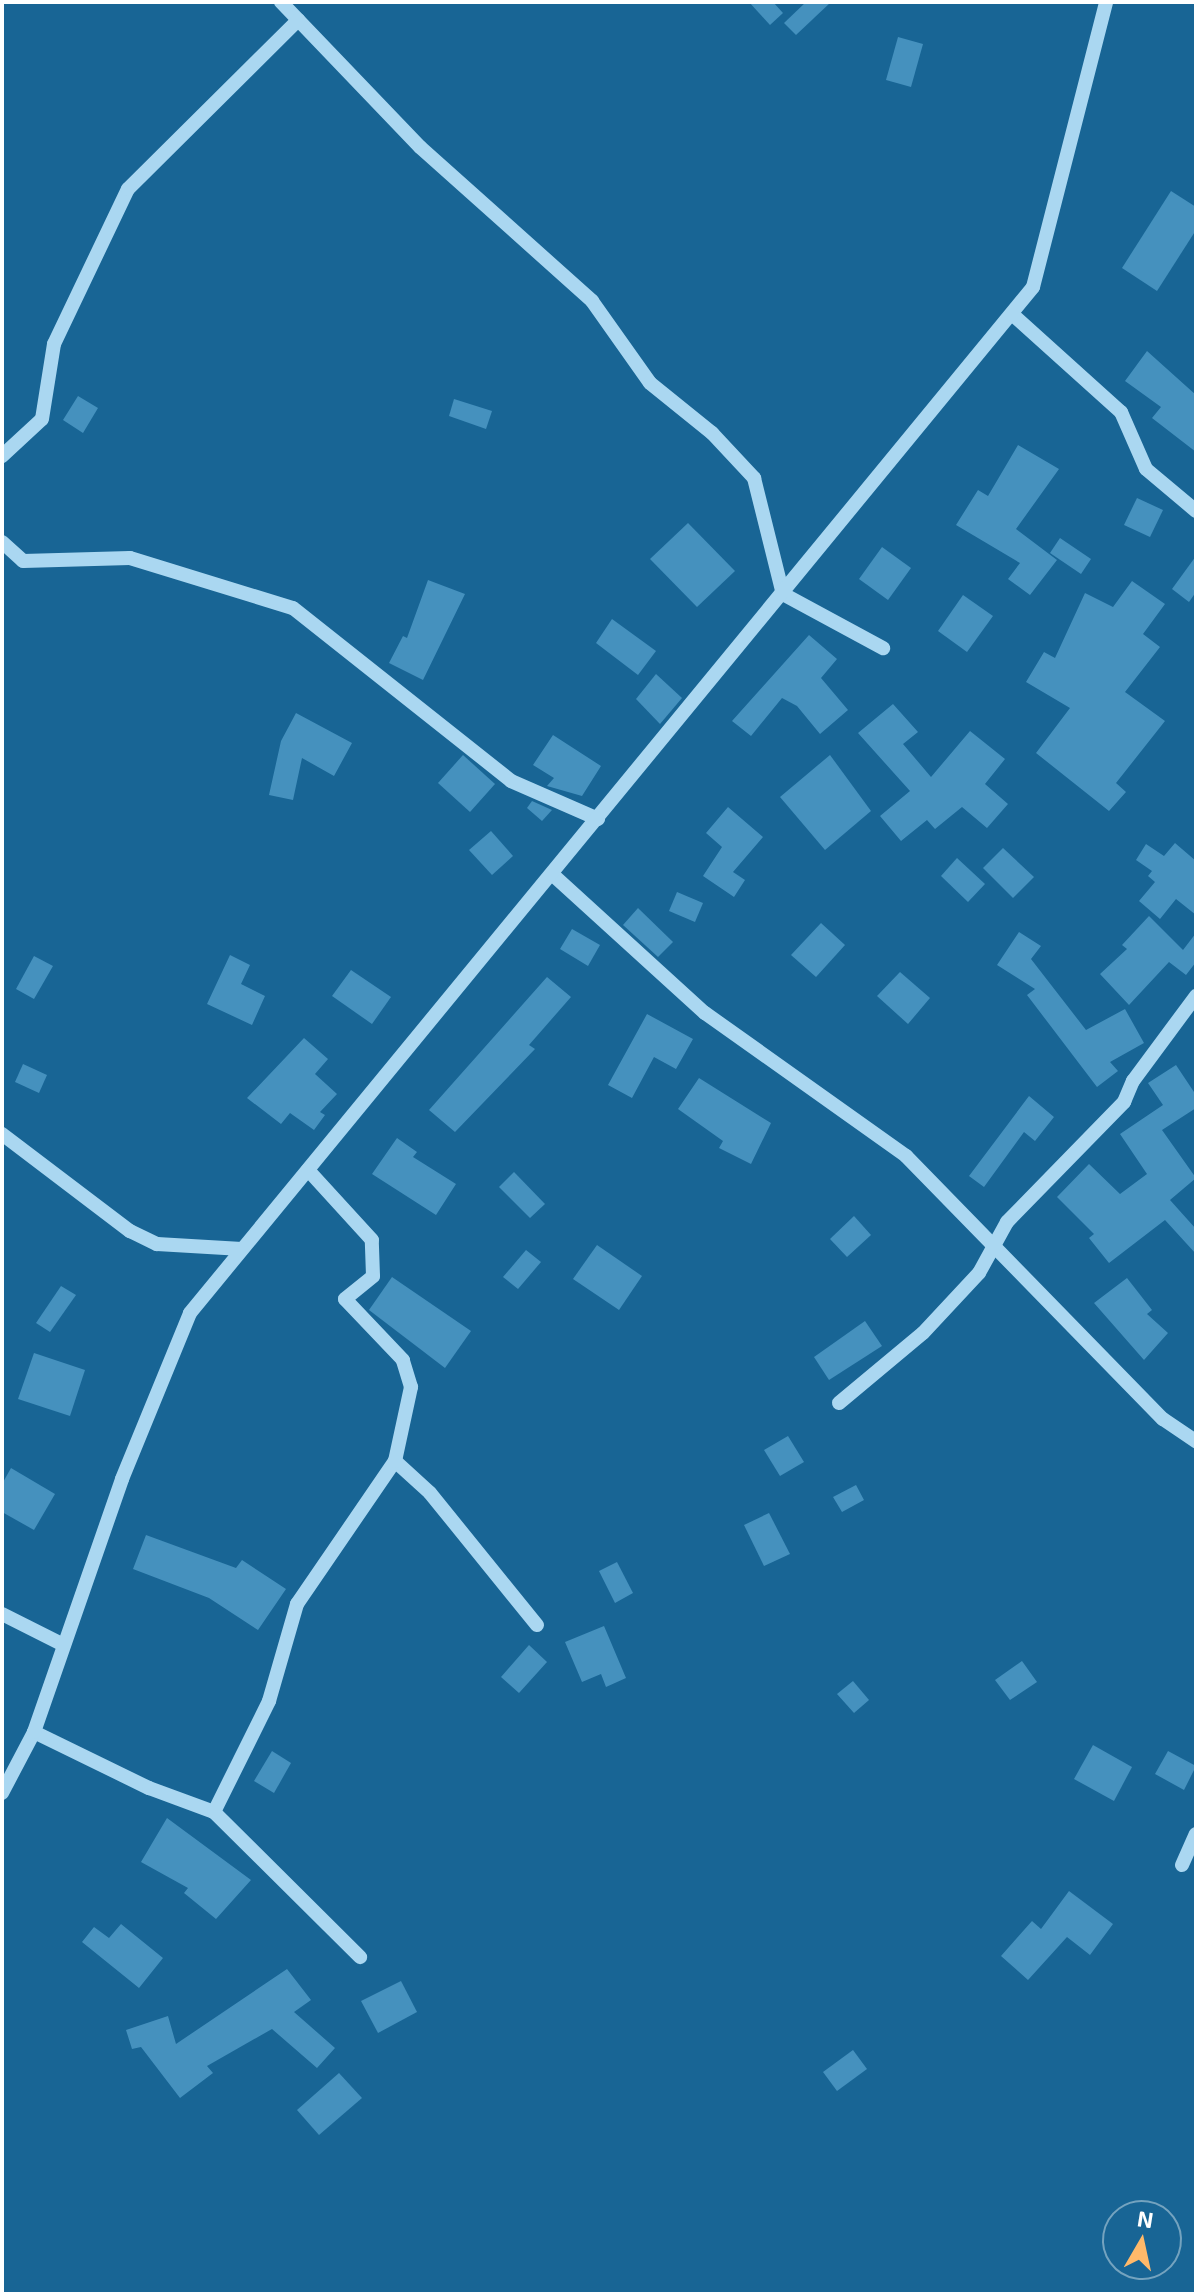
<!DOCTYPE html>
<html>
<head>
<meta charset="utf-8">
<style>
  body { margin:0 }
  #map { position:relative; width:1198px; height:2296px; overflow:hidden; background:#186595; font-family:"Exo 2",sans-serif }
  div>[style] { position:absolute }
  .building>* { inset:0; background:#4591be }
  .minor>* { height:14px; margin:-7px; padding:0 7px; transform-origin:7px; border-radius:7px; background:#aad7f1 }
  span { translate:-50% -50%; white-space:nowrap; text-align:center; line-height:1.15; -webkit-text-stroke:8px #186595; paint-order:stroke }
  .frame { position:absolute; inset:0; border:4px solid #fff; pointer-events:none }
  .north { position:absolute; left:1102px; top:2200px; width:80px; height:80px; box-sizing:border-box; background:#186595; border:2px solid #74a3bf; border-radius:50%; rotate:9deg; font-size:22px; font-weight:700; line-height:32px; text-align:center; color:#fff }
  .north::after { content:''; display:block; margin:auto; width:28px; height:36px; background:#ffb96a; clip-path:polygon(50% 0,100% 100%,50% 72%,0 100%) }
</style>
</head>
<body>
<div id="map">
  <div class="building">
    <div style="clip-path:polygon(749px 2px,773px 2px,783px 13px,770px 25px)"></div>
    <div style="clip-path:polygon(806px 2px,831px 2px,796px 35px,784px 23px)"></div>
    <div style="clip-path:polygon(898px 37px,923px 44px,911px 87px,886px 80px)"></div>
    <div style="clip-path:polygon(1171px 191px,1196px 207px,1196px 230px,1157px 291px,1122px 268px)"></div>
    <div style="clip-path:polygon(1147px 351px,1196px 395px,1196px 452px,1152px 418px,1161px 407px,1125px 381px)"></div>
    <div style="clip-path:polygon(78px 396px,98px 408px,83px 433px,63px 420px)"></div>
    <div style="clip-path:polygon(454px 399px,492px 411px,486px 429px,449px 416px)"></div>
    <div style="clip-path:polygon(1018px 445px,1059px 469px,1016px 529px,1057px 560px,1030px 595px,1008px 579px,1020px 563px,956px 525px,978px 490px,988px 496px)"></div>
    <div style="clip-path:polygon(1137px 498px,1163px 510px,1150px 537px,1124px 525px)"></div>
    <div style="clip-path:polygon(688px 523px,735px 571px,697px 607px,650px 559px)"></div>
    <div style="clip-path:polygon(1060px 538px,1091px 559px,1081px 574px,1050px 553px)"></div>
    <div style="clip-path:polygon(882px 547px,911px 568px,888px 600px,859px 579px)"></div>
    <div style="clip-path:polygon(1196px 556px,1196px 592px,1189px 602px,1172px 589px)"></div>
    <div style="clip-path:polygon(428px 580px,465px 594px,423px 680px,389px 663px,403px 636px,407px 638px)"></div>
    <div style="clip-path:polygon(1132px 581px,1165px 604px,1143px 634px,1160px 647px,1125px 692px,1165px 721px,1116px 783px,1126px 792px,1109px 811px,1036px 753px,1070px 708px,1026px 682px,1044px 652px,1055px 658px,1085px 593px,1113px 607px)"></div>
    <div style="clip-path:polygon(963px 595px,993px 616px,967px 652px,938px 631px)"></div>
    <div style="clip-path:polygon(612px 619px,656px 651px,638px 675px,596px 643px)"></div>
    <div style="clip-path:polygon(809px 635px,837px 659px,821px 678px,848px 710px,820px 734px,797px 706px,782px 698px,751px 736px,732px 721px)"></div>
    <div style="clip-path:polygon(656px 674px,682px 698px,660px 724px,636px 699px)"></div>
    <div style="clip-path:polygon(893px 704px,918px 732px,903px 744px,931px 777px,970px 731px,1005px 759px,985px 784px,1008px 804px,987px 828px,962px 807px,935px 829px,927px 820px,901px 841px,880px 816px,910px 791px,858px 733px)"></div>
    <div style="clip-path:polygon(296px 713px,352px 743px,334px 776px,302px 758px,293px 800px,269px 795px,281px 741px)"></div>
    <div style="clip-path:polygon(553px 735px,601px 766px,582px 796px,547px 786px,554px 778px,533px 765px)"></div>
    <div style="clip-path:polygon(463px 755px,495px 784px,470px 812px,438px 783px)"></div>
    <div style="clip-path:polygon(830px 755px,871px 811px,825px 850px,780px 797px)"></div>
    <div style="clip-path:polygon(532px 801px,552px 810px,542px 821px,527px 808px)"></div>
    <div style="clip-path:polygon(728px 807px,763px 837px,733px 872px,745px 880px,734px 897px,703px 876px,722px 847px,706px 833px)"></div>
    <div style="clip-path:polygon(491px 831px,513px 856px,492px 875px,469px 850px)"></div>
    <div style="clip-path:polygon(1175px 843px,1196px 861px,1196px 915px,1176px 899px,1160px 919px,1139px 901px,1155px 882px,1148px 876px,1152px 871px,1136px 860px,1146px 844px,1164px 856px)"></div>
    <div style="clip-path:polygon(1003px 848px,1034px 877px,1013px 898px,983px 868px)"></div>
    <div style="clip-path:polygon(957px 858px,985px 884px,968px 902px,941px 876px)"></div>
    <div style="clip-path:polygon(677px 892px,703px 903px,695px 922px,669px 911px)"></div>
    <div style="clip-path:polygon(638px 908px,673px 942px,658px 957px,623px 925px)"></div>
    <div style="clip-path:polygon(1149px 916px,1183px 950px,1196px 933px,1196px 962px,1186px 975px,1169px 962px,1129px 1005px,1100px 974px,1127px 949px,1122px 945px)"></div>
    <div style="clip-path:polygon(821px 923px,845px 945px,816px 977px,791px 955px)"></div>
    <div style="clip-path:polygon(572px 929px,600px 945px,588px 966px,560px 949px)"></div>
    <div style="clip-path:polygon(1019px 932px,1041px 946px,1031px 959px,1086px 1030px,1125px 1009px,1144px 1043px,1110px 1062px,1118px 1071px,1097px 1087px,1027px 995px,1035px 989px,997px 965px)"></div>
    <div style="clip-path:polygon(230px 955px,250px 965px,241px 984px,265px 996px,252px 1025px,207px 1004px)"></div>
    <div style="clip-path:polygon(34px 956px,53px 966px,34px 999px,16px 989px)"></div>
    <div style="clip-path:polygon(351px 970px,391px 997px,372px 1024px,332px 996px)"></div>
    <div style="clip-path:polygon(900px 972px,930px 998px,908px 1024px,877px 996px)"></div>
    <div style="clip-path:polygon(547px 977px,571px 997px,529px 1045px,535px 1049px,455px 1132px,429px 1110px)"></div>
    <div style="clip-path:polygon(647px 1014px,693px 1039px,676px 1069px,654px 1057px,632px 1098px,608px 1085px)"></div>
    <div style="clip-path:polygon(304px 1038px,328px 1059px,315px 1074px,337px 1094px,320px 1112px,325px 1115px,314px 1130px,290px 1113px,281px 1124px,247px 1098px)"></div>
    <div style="clip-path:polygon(23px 1064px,47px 1075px,39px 1093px,15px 1082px)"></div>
    <div style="clip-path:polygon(1176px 1065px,1196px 1095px,1196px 1108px,1162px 1130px,1196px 1178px,1170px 1200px,1196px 1229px,1196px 1254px,1165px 1220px,1109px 1263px,1089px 1238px,1094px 1234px,1057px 1197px,1089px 1164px,1120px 1194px,1147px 1174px,1120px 1134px,1163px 1105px,1148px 1083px)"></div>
    <div style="clip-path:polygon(699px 1078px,771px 1123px,751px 1164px,719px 1148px,723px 1141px,678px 1109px)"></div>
    <div style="clip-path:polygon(1029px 1096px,1054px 1117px,1035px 1141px,1024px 1132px,984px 1187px,969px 1176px)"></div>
    <div style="clip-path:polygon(397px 1138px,417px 1152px,413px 1157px,456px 1184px,436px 1215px,372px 1174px)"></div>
    <div style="clip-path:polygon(514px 1172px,545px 1204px,530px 1218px,499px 1187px)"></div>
    <div style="clip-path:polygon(854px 1216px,871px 1235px,847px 1257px,830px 1239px)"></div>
    <div style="clip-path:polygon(597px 1245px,642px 1276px,619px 1310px,573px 1279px)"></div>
    <div style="clip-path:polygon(526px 1250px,541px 1262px,518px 1289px,503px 1277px)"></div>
    <div style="clip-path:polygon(392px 1277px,471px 1331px,445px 1368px,369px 1310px)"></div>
    <div style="clip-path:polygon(1127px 1278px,1152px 1310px,1147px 1314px,1168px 1333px,1144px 1360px,1094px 1303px)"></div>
    <div style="clip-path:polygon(61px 1286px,76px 1295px,50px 1332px,36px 1323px)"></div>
    <div style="clip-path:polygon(865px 1321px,882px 1346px,829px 1380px,814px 1357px)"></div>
    <div style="clip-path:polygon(34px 1353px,85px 1370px,70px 1416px,18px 1399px)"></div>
    <div style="clip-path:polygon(788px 1436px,804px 1462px,780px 1476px,764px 1450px)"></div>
    <div style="clip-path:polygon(11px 1468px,55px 1494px,34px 1530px,2px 1512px,2px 1484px)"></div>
    <div style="clip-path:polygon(856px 1485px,864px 1500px,842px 1512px,833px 1497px)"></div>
    <div style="clip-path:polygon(769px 1513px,790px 1554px,764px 1566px,744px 1525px)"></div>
    <div style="clip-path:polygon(146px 1535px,236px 1568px,242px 1560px,286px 1589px,258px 1630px,209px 1598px,133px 1569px)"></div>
    <div style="clip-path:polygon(617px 1562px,633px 1593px,615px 1603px,599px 1571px)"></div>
    <div style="clip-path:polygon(604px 1626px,626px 1678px,606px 1687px,601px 1674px,582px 1682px,565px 1642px)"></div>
    <div style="clip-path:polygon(529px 1645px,547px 1662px,519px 1693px,501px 1677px)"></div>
    <div style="clip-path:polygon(1022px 1661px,1037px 1682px,1010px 1700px,995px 1680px)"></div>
    <div style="clip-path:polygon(853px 1681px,869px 1700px,854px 1713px,837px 1694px)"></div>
    <div style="clip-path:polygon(1093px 1745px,1132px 1767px,1114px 1801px,1074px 1779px)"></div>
    <div style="clip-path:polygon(272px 1751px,291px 1763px,274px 1793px,254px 1781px)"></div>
    <div style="clip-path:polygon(1168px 1751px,1196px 1766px,1184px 1790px,1155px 1774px)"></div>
    <div style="clip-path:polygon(167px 1818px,251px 1880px,216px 1919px,184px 1893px,188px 1888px,141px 1862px)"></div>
    <div style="clip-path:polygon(1069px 1891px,1113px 1924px,1090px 1955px,1067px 1937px,1028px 1980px,1001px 1956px,1032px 1921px,1041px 1929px)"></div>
    <div style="clip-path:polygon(121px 1924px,163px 1958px,139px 1988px,82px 1942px,94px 1927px,109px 1938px)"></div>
    <div style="clip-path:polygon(287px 1969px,311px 2000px,294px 2012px,335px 2048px,317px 2068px,272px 2029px,207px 2066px,213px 2073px,180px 2098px,141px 2047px,132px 2049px,126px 2030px,168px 2016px,176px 2044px)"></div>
    <div style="clip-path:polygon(401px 1981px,417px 2012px,378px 2033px,361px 2001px)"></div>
    <div style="clip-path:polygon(853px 2050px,867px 2069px,837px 2091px,823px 2072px)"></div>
    <div style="clip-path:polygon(339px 2073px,362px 2098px,319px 2135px,297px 2110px)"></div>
  </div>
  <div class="minor">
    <div style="left:281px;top:2px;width:201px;rotate:46.2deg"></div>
    <div style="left:420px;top:147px;width:231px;rotate:41.8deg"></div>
    <div style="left:592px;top:301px;width:100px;rotate:54.7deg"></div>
    <div style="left:650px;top:383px;width:80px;rotate:38.9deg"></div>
    <div style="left:712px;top:433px;width:62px;rotate:47deg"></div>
    <div style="left:754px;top:478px;width:120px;rotate:76deg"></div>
    <div style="left:783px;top:594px;width:114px;rotate:28.4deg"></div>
    <div style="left:1012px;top:314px;width:147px;rotate:42deg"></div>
    <div style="left:1121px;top:412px;width:62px;rotate:66.3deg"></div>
    <div style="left:1146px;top:469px;width:65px;rotate:40deg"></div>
    <div style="left:2px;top:456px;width:54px;rotate:-42.8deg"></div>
    <div style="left:42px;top:419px;width:76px;rotate:-80.9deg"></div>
    <div style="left:54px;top:344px;width:172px;rotate:-64.5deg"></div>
    <div style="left:128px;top:189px;width:240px;rotate:-44.8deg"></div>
    <div style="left:2px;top:542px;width:28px;rotate:42deg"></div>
    <div style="left:23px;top:561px;width:107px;rotate:-1.6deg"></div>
    <div style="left:130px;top:558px;width:170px;rotate:17.1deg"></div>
    <div style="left:293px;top:608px;width:278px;rotate:38.4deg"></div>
    <div style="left:511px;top:781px;width:95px;rotate:23.6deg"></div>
    <div style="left:552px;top:874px;width:207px;rotate:42.3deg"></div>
    <div style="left:705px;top:1013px;width:247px;rotate:35.4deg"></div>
    <div style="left:906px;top:1156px;width:368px;rotate:45.7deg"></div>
    <div style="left:1163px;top:1419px;width:40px;rotate:34deg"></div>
    <div style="left:2px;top:1134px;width:161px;rotate:37.2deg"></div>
    <div style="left:130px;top:1231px;width:30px;rotate:26deg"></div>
    <div style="left:157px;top:1244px;width:85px;rotate:3.4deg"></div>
    <div style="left:839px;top:1403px;width:109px;rotate:-39.8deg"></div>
    <div style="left:923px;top:1333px;width:82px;rotate:-47deg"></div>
    <div style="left:979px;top:1273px;width:58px;rotate:-61.2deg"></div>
    <div style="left:1007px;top:1222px;width:168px;rotate:-45.7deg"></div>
    <div style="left:1124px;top:1102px;width:23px;rotate:-67deg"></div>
    <div style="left:1133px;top:1081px;width:106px;rotate:-53.5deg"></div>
    <div style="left:395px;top:1461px;width:47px;rotate:42.4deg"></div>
    <div style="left:430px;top:1493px;width:170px;rotate:51deg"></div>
    <div style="left:2px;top:1614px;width:69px;rotate:26.6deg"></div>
    <div style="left:34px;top:1732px;width:128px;rotate:26deg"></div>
    <div style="left:149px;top:1788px;width:69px;rotate:20.3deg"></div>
    <div style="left:214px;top:1812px;width:206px;rotate:44.8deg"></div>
    <div style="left:2px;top:1793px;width:69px;rotate:-62.3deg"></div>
    <div style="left:34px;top:1732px;width:268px;rotate:-70.8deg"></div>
    <div style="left:122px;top:1479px;width:179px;rotate:-67.7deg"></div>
    <div style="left:190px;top:1313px;width:1328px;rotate:-50.59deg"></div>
    <div style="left:1033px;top:287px;width:294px;rotate:-75.6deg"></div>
    <div style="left:214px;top:1812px;width:124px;rotate:-63.6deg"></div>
    <div style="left:269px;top:1701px;width:101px;rotate:-73.9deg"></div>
    <div style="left:297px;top:1604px;width:173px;rotate:-55.6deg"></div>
    <div style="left:395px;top:1461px;width:76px;rotate:-77.8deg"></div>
    <div style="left:411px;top:1387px;width:28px;rotate:-107deg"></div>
    <div style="left:403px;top:1360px;width:84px;rotate:-133.6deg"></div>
    <div style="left:345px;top:1299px;width:36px;rotate:-39deg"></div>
    <div style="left:373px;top:1276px;width:36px;rotate:-92deg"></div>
    <div style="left:372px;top:1240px;width:95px;rotate:-132.4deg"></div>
    <div style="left:1182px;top:1865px;width:34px;rotate:-66deg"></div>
  </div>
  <div class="frame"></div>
  <div class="north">N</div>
</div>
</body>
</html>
